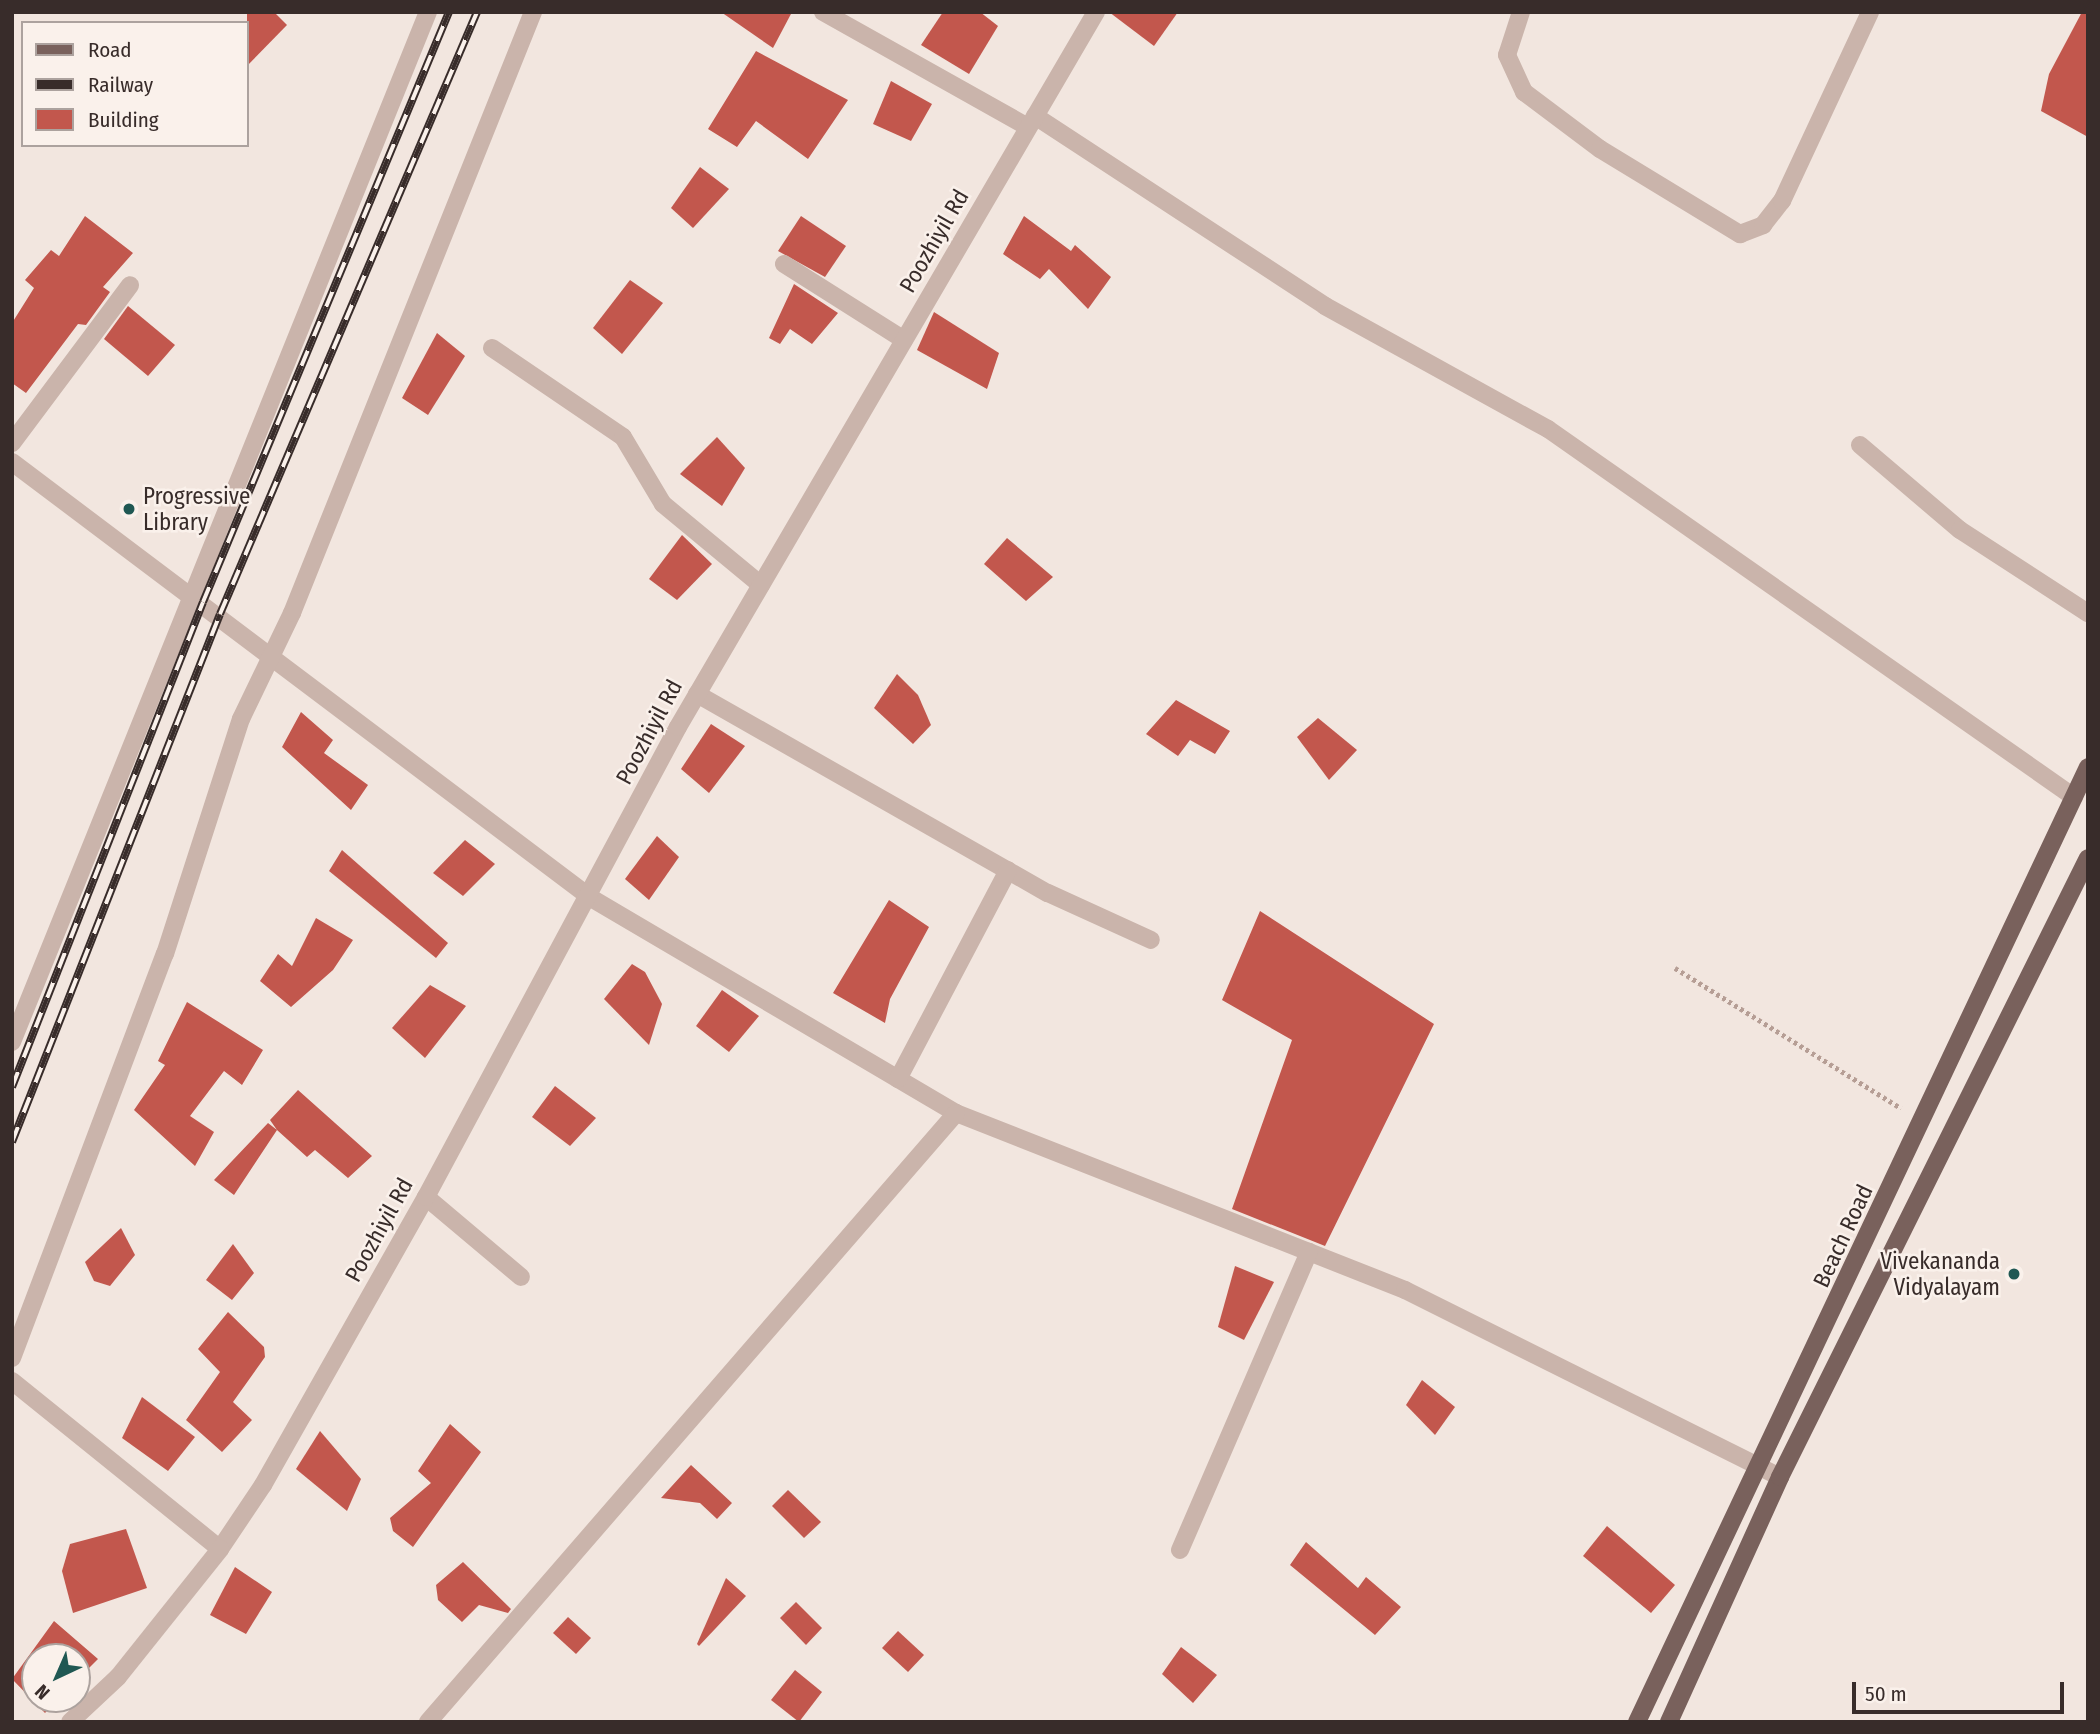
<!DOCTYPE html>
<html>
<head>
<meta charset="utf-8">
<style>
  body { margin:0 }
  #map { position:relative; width:2100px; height:1734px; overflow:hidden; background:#f2e6df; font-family:"Fira Sans Condensed",sans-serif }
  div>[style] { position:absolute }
  .building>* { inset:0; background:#c2574d }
  .path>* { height:4.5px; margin-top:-2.25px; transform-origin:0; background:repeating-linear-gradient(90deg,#b69e95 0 3.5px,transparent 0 7px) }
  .minor>* { height:18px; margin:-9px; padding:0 9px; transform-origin:9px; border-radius:9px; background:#cab4ab }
  .primary>* { height:18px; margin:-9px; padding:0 9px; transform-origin:9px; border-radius:9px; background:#79615c }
  .rail>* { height:8px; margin-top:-4px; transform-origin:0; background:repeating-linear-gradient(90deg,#faf1eb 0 16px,#382c2a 0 32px); box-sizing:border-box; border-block:2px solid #382c2a }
  .dots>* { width:19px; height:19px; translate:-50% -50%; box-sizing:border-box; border:4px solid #faf1eb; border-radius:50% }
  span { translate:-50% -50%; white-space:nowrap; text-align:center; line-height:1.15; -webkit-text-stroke:5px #faf1eb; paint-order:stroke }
  .street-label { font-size:23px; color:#382c2a }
  .poi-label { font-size:23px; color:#382c2a }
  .left { translate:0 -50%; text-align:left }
  .right { translate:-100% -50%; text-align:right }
  .frame { position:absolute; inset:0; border:14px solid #382c2a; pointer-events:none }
  .legend { position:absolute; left:21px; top:21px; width:228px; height:126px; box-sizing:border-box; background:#faf1eb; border:2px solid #aca29e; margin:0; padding:9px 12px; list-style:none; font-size:21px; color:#382c2a }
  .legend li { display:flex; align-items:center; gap:14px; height:35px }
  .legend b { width:35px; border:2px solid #aca29e }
  .north { position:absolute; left:21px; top:1643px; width:70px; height:70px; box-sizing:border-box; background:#faf1eb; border:2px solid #aca29e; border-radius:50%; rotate:224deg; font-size:19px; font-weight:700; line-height:28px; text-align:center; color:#382c2a }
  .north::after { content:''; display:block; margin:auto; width:24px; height:32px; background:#205853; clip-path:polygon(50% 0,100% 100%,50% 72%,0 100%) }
  .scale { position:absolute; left:1852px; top:1682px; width:212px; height:32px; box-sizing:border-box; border:4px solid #382c2a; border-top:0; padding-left:9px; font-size:21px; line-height:24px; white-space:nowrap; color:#382c2a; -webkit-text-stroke:5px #faf1eb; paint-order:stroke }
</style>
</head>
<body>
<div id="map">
  <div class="building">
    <div style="clip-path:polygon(247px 12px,274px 12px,287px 25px,247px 66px)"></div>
    <div style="clip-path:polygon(721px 12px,792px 12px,773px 48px)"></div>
    <div style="clip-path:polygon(943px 12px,980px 12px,998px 26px,969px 74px,921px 45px)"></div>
    <div style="clip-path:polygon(1109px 12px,1178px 12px,1154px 46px)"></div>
    <div style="clip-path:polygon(2082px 12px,2088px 12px,2088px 137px,2041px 111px,2049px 74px)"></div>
    <div style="clip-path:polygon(756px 51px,848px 100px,808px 159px,756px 121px,737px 147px,708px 129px)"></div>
    <div style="clip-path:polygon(891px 81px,932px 104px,911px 141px,873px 124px)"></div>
    <div style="clip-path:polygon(700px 167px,729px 189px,693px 228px,671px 208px)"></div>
    <div style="clip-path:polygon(85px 216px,133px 253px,103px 287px,110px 292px,86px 325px,78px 324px,26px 393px,12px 383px,12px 323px,34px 288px,25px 280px,51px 250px,59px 256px)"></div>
    <div style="clip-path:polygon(801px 216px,846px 246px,825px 277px,778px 251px)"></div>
    <div style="clip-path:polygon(1024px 216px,1071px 251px,1075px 245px,1111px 277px,1088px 309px,1049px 269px,1040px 279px,1003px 254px)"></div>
    <div style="clip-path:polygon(630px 280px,663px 303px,622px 354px,593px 328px)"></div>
    <div style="clip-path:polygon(794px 284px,838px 313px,812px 344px,790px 329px,780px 344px,769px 338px)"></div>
    <div style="clip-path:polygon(128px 306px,175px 345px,148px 376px,104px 339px)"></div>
    <div style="clip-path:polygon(934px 312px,999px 353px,987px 389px,917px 350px)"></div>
    <div style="clip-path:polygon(437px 333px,465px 356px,428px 415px,402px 398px)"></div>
    <div style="clip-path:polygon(717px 437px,745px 468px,722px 506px,680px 474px)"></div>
    <div style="clip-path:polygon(682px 535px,712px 564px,677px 600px,649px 579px)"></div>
    <div style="clip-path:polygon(1007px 538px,1053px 577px,1026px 601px,984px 564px)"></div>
    <div style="clip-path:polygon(897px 674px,918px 695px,931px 725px,913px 744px,874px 708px)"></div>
    <div style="clip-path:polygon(1176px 700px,1230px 731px,1215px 754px,1190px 740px,1178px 756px,1146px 734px)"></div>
    <div style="clip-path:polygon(301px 712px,333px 740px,324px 753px,368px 785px,351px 810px,282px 747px)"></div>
    <div style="clip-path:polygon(1318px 718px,1357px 750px,1329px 780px,1297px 737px)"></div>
    <div style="clip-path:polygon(711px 724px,745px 746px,709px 793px,681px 769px)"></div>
    <div style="clip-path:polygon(657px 836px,679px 857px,649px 900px,625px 879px)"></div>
    <div style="clip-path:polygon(465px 840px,495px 864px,463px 896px,433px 873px)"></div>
    <div style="clip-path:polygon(342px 850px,448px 943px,436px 958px,329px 871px)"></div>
    <div style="clip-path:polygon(889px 900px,929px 927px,890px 999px,885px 1023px,833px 993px)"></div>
    <div style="clip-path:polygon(1260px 911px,1434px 1024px,1325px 1246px,1232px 1209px,1292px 1040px,1222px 1000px)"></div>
    <div style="clip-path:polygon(316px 918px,353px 940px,333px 970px,291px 1007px,260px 981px,278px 954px,292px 966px)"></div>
    <div style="clip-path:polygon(632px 964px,645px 972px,662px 1004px,649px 1045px,604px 999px)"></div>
    <div style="clip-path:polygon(430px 985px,466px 1006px,425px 1058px,392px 1028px)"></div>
    <div style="clip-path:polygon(722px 990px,759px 1016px,729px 1052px,696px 1026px)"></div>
    <div style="clip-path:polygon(187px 1002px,263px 1050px,242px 1085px,224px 1071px,190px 1116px,214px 1132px,195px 1166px,134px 1110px,165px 1065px,158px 1061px)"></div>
    <div style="clip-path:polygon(555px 1086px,596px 1118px,570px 1146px,532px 1117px)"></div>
    <div style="clip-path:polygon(298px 1090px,372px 1156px,348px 1178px,315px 1150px,307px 1157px,277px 1130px,234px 1195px,214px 1180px,268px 1123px,277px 1130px,270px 1120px)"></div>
    <div style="clip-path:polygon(121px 1228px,135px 1255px,110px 1286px,94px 1281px,85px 1262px)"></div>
    <div style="clip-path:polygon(233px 1244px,254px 1273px,232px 1300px,206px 1280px)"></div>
    <div style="clip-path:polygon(1235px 1266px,1274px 1282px,1244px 1340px,1218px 1327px)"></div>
    <div style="clip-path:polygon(228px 1312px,264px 1347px,265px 1357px,233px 1402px,252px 1420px,222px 1452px,186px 1420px,220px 1372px,198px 1349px)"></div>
    <div style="clip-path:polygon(1422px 1380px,1455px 1407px,1435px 1435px,1406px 1405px)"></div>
    <div style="clip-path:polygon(142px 1397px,195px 1437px,168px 1471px,122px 1438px)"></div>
    <div style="clip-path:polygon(450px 1424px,481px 1452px,413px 1547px,393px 1531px,390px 1518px,431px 1483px,418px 1471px)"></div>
    <div style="clip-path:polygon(320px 1431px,361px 1479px,347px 1511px,296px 1469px)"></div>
    <div style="clip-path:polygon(691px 1465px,732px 1503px,717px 1519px,700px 1503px,661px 1498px)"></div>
    <div style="clip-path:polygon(788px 1490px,821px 1522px,804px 1538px,772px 1506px)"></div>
    <div style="clip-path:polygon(1607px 1526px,1675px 1585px,1651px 1613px,1583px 1556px)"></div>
    <div style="clip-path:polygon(126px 1529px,147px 1588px,73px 1613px,62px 1571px,70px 1544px)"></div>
    <div style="clip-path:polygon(1306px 1542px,1358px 1588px,1366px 1577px,1401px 1607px,1375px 1635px,1290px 1565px)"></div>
    <div style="clip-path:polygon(463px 1562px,511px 1609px,508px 1613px,479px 1605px,462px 1622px,438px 1600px,436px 1585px)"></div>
    <div style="clip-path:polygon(235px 1567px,272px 1592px,246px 1634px,210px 1615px)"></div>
    <div style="clip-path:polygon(726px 1578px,746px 1596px,699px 1646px,697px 1644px)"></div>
    <div style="clip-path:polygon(796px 1602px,822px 1628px,806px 1645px,780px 1618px)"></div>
    <div style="clip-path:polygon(568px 1617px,591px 1638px,576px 1654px,553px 1633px)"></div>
    <div style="clip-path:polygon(54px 1621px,98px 1659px,77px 1680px,77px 1657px,35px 1657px,35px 1699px,58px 1699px,45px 1713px,12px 1679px)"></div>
    <div style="clip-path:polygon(898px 1631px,924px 1655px,908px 1672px,882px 1648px)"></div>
    <div style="clip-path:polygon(1181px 1647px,1217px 1675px,1193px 1703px,1162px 1674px)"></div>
    <div style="clip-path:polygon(795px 1670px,822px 1692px,799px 1722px,771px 1700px)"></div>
  </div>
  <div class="path">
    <div style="left:1675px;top:968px;width:266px;rotate:31.8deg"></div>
  </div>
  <div class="minor">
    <div style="left:823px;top:12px;width:235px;rotate:29.3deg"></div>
    <div style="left:1521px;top:12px;width:45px;rotate:108deg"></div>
    <div style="left:1507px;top:55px;width:41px;rotate:65.3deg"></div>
    <div style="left:1524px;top:92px;width:95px;rotate:36.9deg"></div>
    <div style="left:1600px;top:149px;width:164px;rotate:31.3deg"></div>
    <div style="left:1740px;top:234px;width:25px;rotate:-21deg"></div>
    <div style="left:1763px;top:225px;width:31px;rotate:-52deg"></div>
    <div style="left:1782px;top:201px;width:208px;rotate:-65deg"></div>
    <div style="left:1035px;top:116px;width:347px;rotate:33.2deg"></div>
    <div style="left:1325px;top:306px;width:255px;rotate:28.9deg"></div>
    <div style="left:1548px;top:429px;width:642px;rotate:34.98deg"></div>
    <div style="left:784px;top:264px;width:142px;rotate:32.3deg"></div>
    <div style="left:492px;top:348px;width:158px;rotate:34.2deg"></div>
    <div style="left:623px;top:437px;width:78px;rotate:59.2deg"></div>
    <div style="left:663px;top:504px;width:127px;rotate:39.6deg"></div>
    <div style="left:12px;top:443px;width:197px;rotate:-53.2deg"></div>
    <div style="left:1860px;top:445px;width:131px;rotate:40.4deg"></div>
    <div style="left:1960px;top:530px;width:153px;rotate:33deg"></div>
    <div style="left:12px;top:462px;width:725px;rotate:36.98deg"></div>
    <div style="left:591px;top:898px;width:424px;rotate:30.5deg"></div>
    <div style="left:956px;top:1113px;width:483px;rotate:21.5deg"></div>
    <div style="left:1405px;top:1290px;width:419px;rotate:26.5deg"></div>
    <div style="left:697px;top:694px;width:403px;rotate:29.6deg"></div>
    <div style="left:1048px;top:893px;width:113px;rotate:24.5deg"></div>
    <div style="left:12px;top:1042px;width:1111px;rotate:-68.01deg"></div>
    <div style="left:898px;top:1079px;width:236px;rotate:-62.2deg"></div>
    <div style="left:426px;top:1197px;width:124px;rotate:40.1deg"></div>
    <div style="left:12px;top:1358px;width:432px;rotate:-69.3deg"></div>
    <div style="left:165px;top:954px;width:247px;rotate:-72.1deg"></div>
    <div style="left:241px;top:719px;width:118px;rotate:-64.3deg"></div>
    <div style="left:292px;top:613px;width:648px;rotate:-68.15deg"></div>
    <div style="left:12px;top:1381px;width:267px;rotate:38.9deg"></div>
    <div style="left:220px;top:1549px;width:77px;rotate:-56.1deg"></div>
    <div style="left:263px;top:1485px;width:331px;rotate:-60.5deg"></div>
    <div style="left:426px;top:1197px;width:533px;rotate:-61.8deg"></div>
    <div style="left:678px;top:727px;width:828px;rotate:-59.69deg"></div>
    <div style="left:1180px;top:1550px;width:325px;rotate:-66.6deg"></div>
    <div style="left:70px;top:1722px;width:66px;rotate:-43.2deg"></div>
    <div style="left:118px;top:1677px;width:164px;rotate:-51.4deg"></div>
    <div style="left:428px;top:1722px;width:806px;rotate:-49.07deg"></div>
  </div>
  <div class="primary">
    <div style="left:1637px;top:1722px;width:1056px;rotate:-64.72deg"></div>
    <div style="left:1669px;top:1722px;width:269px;rotate:-65.6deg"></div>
    <div style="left:1780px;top:1477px;width:691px;rotate:-63.55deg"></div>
  </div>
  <div class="rail">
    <div style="left:12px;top:1087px;width:521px;rotate:-68.5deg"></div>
    <div style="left:203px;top:602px;width:639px;rotate:-67.37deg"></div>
    <div style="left:12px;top:1142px;width:567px;rotate:-68.5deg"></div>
    <div style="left:220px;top:614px;width:655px;rotate:-66.88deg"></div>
  </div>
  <div class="dots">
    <div style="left:129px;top:509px;background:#205853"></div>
    <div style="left:2014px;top:1274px;background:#205853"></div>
  </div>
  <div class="street-label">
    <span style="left:934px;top:241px;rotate:-60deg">Poozhiyil Rd</span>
    <span style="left:649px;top:732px;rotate:-62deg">Poozhiyil Rd</span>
    <span style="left:379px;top:1230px;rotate:-61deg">Poozhiyil Rd</span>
    <span style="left:1843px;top:1236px;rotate:-65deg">Beach Road</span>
  </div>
  <div class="poi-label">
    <span class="left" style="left:143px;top:509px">Progressive<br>Library</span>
    <span class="right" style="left:2000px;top:1274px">Vivekananda<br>Vidyalayam</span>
  </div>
  <div class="frame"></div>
  <ul class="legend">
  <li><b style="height:9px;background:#79615c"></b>Road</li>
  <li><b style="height:9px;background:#382c2a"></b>Railway</li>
  <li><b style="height:19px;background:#c2574d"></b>Building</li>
  </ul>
  <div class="north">N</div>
  <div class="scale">50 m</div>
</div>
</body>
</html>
